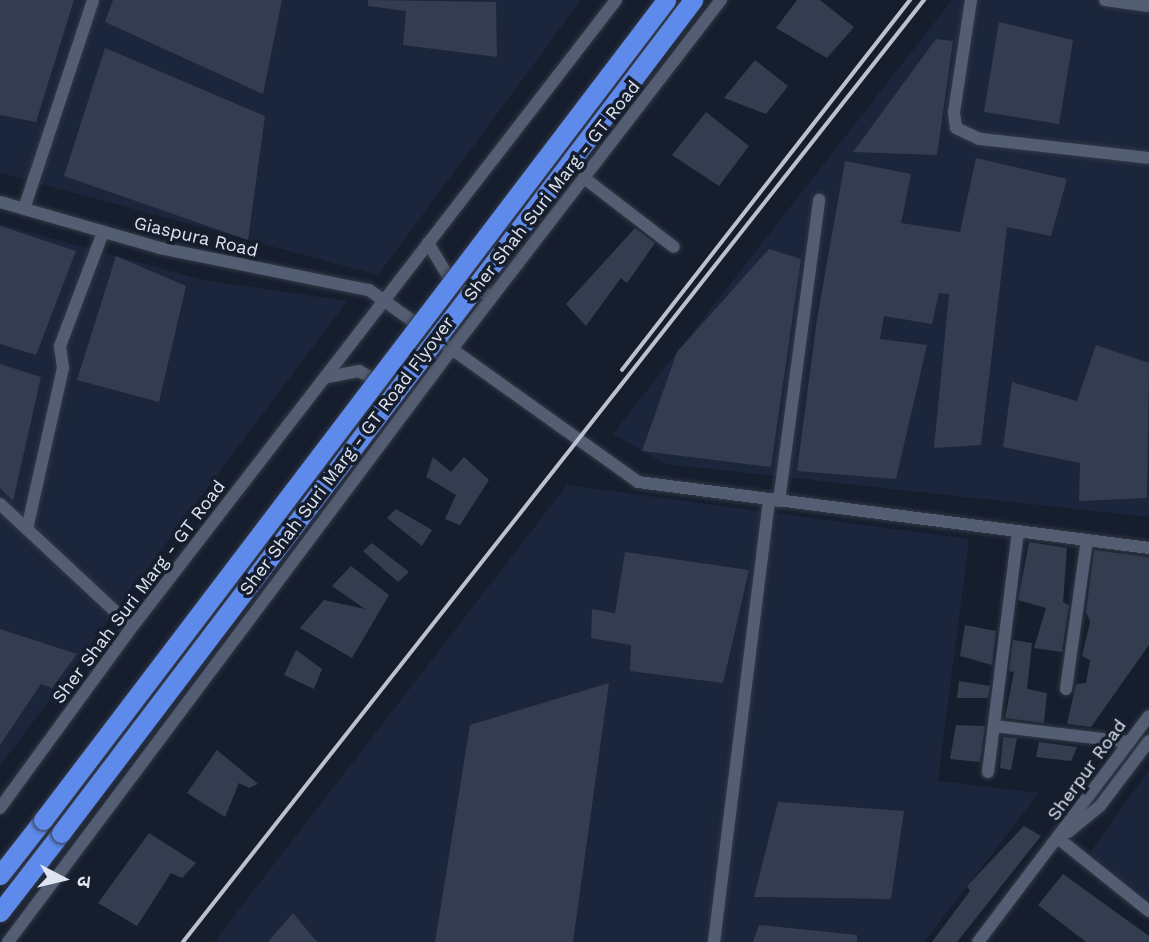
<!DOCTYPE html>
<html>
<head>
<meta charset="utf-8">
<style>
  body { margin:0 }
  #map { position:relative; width:1149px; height:942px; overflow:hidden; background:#161e2e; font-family:"Work Sans","Noto Sans Devanagari",sans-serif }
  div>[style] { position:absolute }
  .built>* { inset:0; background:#1b263c }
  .building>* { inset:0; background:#343d50 }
  .roads { filter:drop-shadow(0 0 2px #333846) drop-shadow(0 0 2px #333846) }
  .minor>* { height:12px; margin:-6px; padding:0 6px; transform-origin:6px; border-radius:6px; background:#545e72 }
  .highway>* { height:19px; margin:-9.5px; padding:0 9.5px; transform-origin:9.5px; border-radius:9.5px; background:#5e8aeb }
  .rail>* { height:3.5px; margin:-1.75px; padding:0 1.75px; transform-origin:1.75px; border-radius:1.75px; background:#bbc1ce }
  .bridges { filter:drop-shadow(0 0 2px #333846) drop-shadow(0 0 2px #333846) }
  .highway-bridge>* { height:19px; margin:-9.5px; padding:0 9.5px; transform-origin:9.5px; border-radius:9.5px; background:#5e8aeb }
  span { translate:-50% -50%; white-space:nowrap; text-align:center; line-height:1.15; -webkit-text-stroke:7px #161e2e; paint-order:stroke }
  .street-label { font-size:18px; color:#dee4f0 }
  .north { position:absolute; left:28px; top:844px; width:70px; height:70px; -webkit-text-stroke:5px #161e2e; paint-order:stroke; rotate:97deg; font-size:19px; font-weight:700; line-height:28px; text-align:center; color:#dee4f0 }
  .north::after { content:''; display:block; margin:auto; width:24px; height:32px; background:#dee4f0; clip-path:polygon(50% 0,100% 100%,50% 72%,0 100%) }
</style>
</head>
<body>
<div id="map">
  <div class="built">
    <div style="clip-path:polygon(0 0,581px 0,378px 275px,0 173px)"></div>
    <div style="clip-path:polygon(952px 0,1149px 0,1149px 517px,665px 464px,613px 434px)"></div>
    <div style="clip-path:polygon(0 224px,203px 280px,347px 301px,0 766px)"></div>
    <div style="clip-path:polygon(567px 485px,969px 539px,938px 781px,1039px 793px,924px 942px,214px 942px)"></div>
    <div style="clip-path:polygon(1149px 770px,1149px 900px,1090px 853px)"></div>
  </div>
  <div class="building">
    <div style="clip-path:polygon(0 0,74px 0,36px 122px,0 115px)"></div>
    <div style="clip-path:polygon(113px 0,282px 0,263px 94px,105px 22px)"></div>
    <div style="clip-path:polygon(368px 0,496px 2px,497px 57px,403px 45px,406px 11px,368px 6px)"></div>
    <div style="clip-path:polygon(797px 0,820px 0,854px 27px,827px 58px,776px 28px)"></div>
    <div style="clip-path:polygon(999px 22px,1073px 40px,1059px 124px,984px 112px)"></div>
    <div style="clip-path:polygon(936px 39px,953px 41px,937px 155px,853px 152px)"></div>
    <div style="clip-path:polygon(105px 48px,265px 116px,248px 240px,64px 176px)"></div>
    <div style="clip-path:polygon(755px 60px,788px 86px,766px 114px,724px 98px)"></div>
    <div style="clip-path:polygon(706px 112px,749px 146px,719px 186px,672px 155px)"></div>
    <div style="clip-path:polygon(976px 158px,1067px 179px,1051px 236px,1007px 227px,981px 445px,934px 448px,949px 294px,939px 293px,932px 324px,884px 316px,880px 339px,927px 345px,896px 479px,797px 471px,817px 319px,845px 161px,911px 174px,901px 223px,960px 232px)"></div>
    <div style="clip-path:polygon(0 226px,76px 251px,36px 355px,0 344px)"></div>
    <div style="clip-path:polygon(635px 228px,655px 243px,627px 283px,621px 278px,586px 326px,566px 304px)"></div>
    <div style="clip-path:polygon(769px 249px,801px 259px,771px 467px,642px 451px,677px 352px)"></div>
    <div style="clip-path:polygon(116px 256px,186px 286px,159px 402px,77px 380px)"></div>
    <div style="clip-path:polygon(1096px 345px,1149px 363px,1147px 498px,1079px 501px,1080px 463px,1003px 447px,1012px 382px,1077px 401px)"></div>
    <div style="clip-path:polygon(0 364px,41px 377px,13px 501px,0 488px)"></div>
    <div style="clip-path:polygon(433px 457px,451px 472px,464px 457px,489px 480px,460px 525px,445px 519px,456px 495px,426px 477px)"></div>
    <div style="clip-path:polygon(396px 509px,432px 530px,422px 546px,387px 518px)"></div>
    <div style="clip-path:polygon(1029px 542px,1067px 548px,1063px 602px,1069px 605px,1062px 652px,1034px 648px,1046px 608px,1018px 600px)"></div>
    <div style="clip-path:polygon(372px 543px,409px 572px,398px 582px,363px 551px)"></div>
    <div style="clip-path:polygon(1094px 550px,1149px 557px,1149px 645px,1091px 727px,1067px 724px,1076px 684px,1086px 683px,1090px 660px,1082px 656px,1090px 622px,1086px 612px)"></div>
    <div style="clip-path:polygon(625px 552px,749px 570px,723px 683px,630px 671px,631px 645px,591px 638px,592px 609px,615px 613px)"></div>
    <div style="clip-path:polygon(351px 566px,389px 595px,352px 658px,300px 628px,324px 600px,365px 609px,332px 586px)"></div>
    <div style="clip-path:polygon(965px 625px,996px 631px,992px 665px,960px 656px)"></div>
    <div style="clip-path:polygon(0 629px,77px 654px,52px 688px,41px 684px,0 745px)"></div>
    <div style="clip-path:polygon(1013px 640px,1032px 643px,1027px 689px,1047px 693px,1044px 723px,1005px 718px,1014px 672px,1009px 671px)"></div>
    <div style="clip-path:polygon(296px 650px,322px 669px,314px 689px,284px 675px)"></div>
    <div style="clip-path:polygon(959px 681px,990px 686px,988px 698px,957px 698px)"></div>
    <div style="clip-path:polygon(609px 683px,573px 942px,435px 942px,470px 725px)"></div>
    <div style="clip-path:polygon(956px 725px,985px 726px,980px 762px,950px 759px)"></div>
    <div style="clip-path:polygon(1003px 737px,1017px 738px,1011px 770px,1000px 768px)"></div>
    <div style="clip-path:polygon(1039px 742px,1077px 747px,1071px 761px,1036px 757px)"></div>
    <div style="clip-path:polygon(217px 750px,258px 784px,249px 788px,239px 783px,225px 817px,187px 793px)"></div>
    <div style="clip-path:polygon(778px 802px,904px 811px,891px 899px,754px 897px)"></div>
    <div style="clip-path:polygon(1024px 826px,1041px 836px,957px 942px,932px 942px,970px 891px,967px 886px)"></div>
    <div style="clip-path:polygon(149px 833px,196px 863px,182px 878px,171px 873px,137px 926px,98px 903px)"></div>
    <div style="clip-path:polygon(1063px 874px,1149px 936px,1149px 942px,1086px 942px,1038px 905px)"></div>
    <div style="clip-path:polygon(293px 913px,317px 942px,268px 942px)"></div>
    <div style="clip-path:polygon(759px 925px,857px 935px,857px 942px,753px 942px)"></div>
  </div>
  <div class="roads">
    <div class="minor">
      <div style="left:971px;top:0;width:114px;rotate:98.6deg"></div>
      <div style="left:954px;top:113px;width:15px;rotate:82deg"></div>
      <div style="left:956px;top:128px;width:26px;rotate:25deg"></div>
      <div style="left:980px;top:139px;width:170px;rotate:6.4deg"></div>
      <div style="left:1105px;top:0;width:44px;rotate:7.8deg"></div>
      <div style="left:584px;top:178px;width:113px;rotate:37.5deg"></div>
      <div style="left:0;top:202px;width:166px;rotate:16deg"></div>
      <div style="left:160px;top:248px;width:213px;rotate:11.4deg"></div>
      <div style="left:369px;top:290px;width:330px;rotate:35.5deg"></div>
      <div style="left:638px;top:482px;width:515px;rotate:7.36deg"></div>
      <div style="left:24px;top:209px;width:220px;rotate:-71.7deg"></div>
      <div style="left:428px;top:243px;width:44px;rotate:58.8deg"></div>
      <div style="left:451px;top:281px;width:44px;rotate:20.1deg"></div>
      <div style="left:328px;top:377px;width:32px;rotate:-11deg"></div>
      <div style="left:359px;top:371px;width:26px;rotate:29deg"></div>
      <div style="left:779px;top:501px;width:304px;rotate:-82.4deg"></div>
      <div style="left:0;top:504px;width:180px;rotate:43deg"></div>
      <div style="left:27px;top:529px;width:165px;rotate:-77.4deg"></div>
      <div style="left:63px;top:368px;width:22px;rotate:-98deg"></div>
      <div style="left:60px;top:346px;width:122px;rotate:-69.3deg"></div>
      <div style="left:1066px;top:689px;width:150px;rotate:-82deg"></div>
      <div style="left:994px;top:726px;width:136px;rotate:6.8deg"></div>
      <div style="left:988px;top:772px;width:243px;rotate:-82.9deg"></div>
      <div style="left:0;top:808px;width:224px;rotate:-53.9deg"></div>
      <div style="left:132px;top:627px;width:792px;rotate:-52.33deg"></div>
      <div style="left:1068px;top:832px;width:41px;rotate:-39.1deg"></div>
      <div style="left:1100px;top:806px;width:81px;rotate:-53deg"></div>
      <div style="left:1059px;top:839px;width:115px;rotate:38.7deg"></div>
      <div style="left:8px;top:942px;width:741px;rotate:-53.18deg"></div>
      <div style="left:452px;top:349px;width:441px;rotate:-52.4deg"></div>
      <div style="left:714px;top:942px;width:445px;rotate:-82.9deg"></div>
      <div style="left:978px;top:942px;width:283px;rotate:-52.9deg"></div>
    </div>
    <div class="highway">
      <div style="left:0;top:875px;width:70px;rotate:-52deg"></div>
      <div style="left:0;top:912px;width:100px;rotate:-52.3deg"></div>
    </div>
  </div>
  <div class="rail">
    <div style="left:622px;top:370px;width:469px;rotate:-52.1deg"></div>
    <div style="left:183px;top:942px;width:1199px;rotate:-51.81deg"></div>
  </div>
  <div class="bridges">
    <div class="highway-bridge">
      <div style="left:43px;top:820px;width:1030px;rotate:-52.77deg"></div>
      <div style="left:61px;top:833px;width:1046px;rotate:-52.81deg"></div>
    </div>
  </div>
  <div class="street-label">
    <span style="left:552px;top:191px;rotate:-52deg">Sher Shah Suri Marg - GT Road</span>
    <span style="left:196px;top:237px;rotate:13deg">Giaspura Road</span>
    <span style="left:347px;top:456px;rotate:-53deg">Sher Shah Suri Marg - GT Road Flyover</span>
    <span style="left:139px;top:592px;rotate:-53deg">Sher Shah Suri Marg - GT Road</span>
    <span style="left:1087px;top:770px;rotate:-54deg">Sherpur Road</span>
  </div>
  <div class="north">उ</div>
</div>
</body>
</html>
